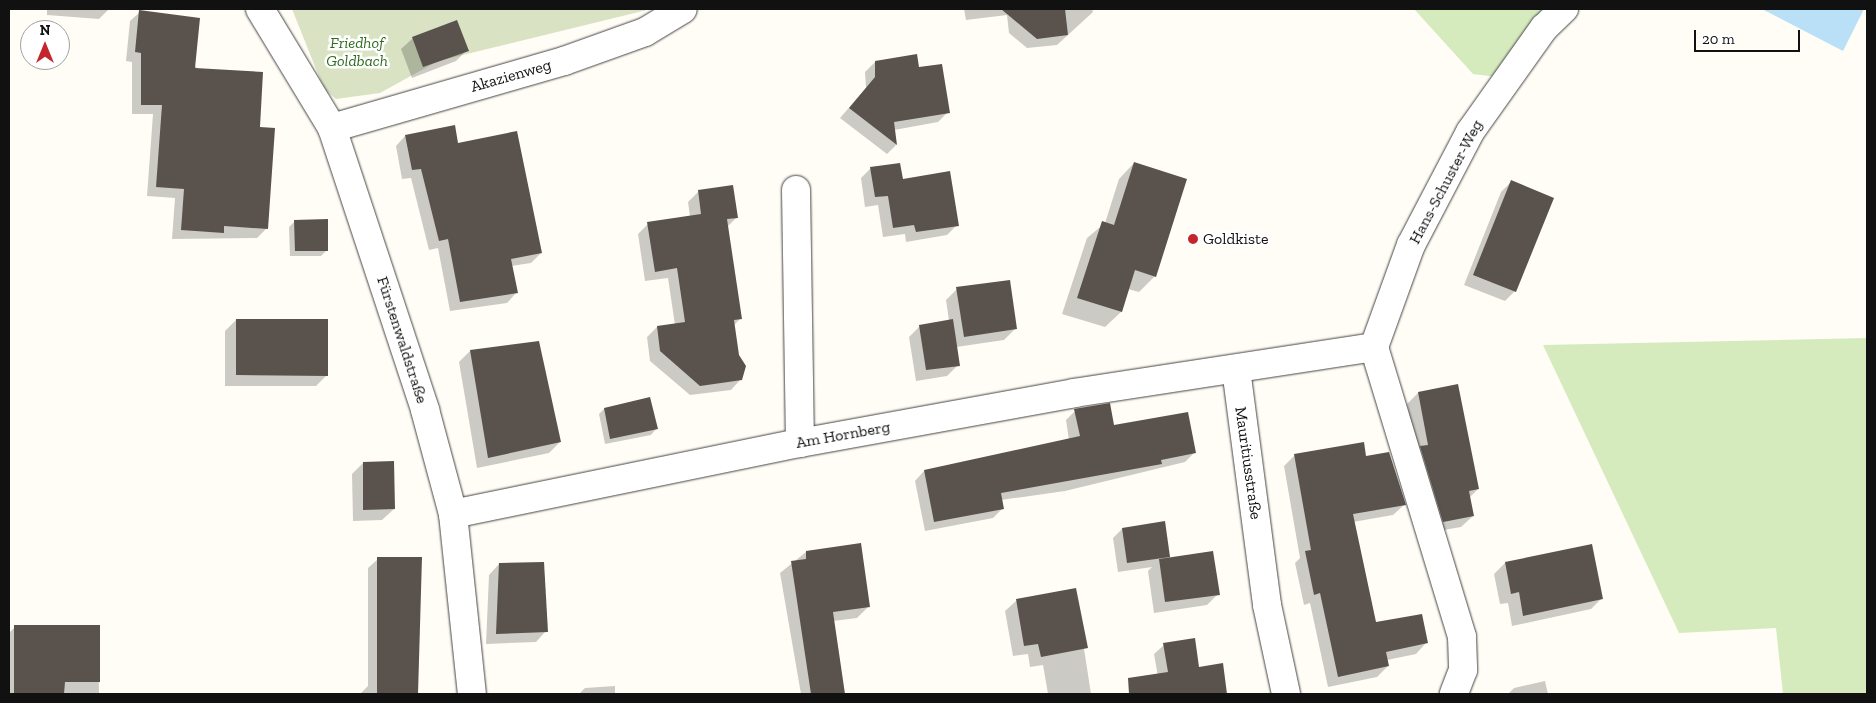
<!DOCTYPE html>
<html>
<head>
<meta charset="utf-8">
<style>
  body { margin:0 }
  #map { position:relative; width:1876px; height:703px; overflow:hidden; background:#fffdf5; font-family:"Zilla Slab",serif }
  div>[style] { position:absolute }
  .green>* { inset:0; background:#d5ebbd }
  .cemetery>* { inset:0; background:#d9e3c4 }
  .water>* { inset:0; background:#b9e0f7 }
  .shadow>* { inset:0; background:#0003 }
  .building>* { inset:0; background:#5a524d }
  .roads { filter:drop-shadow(0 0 1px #444) drop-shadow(0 0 1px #444) }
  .street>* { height:28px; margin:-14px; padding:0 14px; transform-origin:14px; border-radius:14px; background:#fff }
  .dots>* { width:14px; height:14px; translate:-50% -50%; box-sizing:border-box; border:2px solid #fff; border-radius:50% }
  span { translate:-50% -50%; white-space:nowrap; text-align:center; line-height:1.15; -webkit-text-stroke:5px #fff; paint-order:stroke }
  .park-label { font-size:16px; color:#2f6b1f; font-style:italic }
  .street-label { font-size:16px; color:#111 }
  .poi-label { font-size:16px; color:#111 }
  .left { translate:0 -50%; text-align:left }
  .frame { position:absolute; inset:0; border:10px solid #111; pointer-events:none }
  .north { position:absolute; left:20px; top:20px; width:50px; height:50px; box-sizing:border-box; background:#fff; border:1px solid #a0a0a0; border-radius:50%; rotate:0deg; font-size:14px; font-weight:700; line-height:20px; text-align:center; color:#111 }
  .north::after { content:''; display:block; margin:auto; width:18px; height:22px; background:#c4262e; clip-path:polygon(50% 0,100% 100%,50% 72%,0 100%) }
  .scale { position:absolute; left:1694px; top:30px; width:106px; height:22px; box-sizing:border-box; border:2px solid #111; border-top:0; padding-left:6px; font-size:15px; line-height:18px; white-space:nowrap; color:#111; -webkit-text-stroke:4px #fff; paint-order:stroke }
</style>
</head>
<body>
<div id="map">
  <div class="green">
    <div style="clip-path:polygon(1414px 9px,1553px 9px,1497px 77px,1473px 74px)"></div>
    <div style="clip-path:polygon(1867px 338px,1867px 694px,1783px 694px,1776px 628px,1679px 633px,1543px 345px)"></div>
  </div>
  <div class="cemetery">
    <div style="clip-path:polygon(292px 9px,651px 9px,438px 61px,380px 93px,336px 99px,324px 89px)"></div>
  </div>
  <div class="water">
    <div style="clip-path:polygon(1762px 9px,1864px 9px,1843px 51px)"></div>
  </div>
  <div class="shadow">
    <div style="clip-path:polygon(47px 9px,109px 9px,99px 19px,47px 15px)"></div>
    <div style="clip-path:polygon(964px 9px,1092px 9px,1093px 12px,1057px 45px,1027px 48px,1009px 33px,1007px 15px,966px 20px)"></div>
    <div style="clip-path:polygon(140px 12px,259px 129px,267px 228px,257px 238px,172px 239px,175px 198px,147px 196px,153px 114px,132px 114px,132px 62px,126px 61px,130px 21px)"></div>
    <div style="clip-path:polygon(413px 38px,467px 50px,456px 61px,412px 78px,401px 49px)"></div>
    <div style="clip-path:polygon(875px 62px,918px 69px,948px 112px,938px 122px,894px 130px,896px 145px,887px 154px,840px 118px,866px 88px,865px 72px)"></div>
    <div style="clip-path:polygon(405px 136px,541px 253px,531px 263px,511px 266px,516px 293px,507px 303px,450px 311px,438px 248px,429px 250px,411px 178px,402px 179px,396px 146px)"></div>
    <div style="clip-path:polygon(1134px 163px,1186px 180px,1154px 277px,1139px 292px,1128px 289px,1121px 312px,1105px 327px,1062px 314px,1087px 238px,1105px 223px,1119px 179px)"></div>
    <div style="clip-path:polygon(871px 168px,902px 180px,957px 225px,947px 235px,906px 242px,905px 234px,883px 237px,878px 205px,865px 207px,861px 178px)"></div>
    <div style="clip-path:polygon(1511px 182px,1515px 291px,1505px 301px,1464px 285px,1501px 192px)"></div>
    <div style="clip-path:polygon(698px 192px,737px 217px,727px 227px,740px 319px,734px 325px,741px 379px,731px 390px,690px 395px,650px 361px,647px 337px,657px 327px,675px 325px,668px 278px,645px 281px,638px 234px,648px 224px,690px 217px,688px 202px)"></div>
    <div style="clip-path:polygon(295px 221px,327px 250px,321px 256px,290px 256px,289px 227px)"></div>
    <div style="clip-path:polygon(957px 289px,1016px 328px,1004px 340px,956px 347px,958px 365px,947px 376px,916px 381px,909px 337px,920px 326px,949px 321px,946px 300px)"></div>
    <div style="clip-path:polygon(236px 320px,327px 375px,316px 386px,225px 386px,225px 331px)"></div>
    <div style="clip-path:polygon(538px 343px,560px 442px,549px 453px,477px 468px,459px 362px,470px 351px)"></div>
    <div style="clip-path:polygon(1457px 385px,1478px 489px,1469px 498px,1473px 516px,1461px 527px,1432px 532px,1407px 404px,1418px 393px)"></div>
    <div style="clip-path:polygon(604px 409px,656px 429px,651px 435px,605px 444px,599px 414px)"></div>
    <div style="clip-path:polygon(1075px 411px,1194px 453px,1185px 462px,1065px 491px,1001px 500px,1003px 508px,993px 518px,925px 531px,915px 481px,924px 471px,1069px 440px,1066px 420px)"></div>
    <div style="clip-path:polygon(1295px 455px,1365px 457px,1404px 505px,1393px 515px,1353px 522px,1375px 624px,1426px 643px,1416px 654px,1387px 660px,1388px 666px,1377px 677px,1328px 687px,1310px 603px,1304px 605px,1295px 563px,1300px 558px,1284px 466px)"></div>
    <div style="clip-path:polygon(363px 463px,394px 509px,382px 520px,353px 521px,352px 474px)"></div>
    <div style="clip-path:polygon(1122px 529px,1168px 556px,1218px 594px,1207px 605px,1154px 613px,1148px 571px,1152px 567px,1118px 572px,1113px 538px)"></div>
    <div style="clip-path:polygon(806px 552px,868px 607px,857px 618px,833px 621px,844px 694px,801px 694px,780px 573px)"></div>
    <div style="clip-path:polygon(378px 559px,421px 559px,417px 694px,360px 694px,368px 686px,368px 568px)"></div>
    <div style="clip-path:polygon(1505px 563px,1602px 598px,1591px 609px,1512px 626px,1508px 603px,1500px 604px,1494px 574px)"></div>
    <div style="clip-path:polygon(499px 564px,546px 631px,536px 642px,486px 644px,489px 575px)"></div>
    <div style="clip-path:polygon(1075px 590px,1091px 694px,1048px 694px,1043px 665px,1030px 667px,1028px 654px,1013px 656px,1005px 611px,1016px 601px)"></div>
    <div style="clip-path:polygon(98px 626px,99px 694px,9px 694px,9px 633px,15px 627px)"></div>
    <div style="clip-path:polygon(1164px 645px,1198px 668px,1222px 665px,1226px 694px,1161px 694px,1154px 654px)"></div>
    <div style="clip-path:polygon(1545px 681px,1548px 694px,1508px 694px,1514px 688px)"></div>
    <div style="clip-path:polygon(615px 686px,615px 694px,579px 694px,585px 688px)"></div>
  </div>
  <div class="building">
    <div style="clip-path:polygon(1001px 9px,1065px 9px,1068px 35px,1037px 39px)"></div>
    <div style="clip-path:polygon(139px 10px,200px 18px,195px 68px,263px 72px,260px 127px,275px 128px,268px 229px,224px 226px,224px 233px,181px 230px,184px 189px,156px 187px,162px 105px,141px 105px,141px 53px,135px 52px)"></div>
    <div style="clip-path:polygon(457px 20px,469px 51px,423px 67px,412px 37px)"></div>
    <div style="clip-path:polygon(917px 54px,919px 67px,942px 64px,950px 113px,894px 122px,897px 145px,849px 108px,875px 77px,875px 61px)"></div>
    <div style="clip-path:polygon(455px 125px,458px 143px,517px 131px,542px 253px,511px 259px,518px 293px,460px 302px,448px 239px,439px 241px,421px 169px,412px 170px,405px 135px)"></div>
    <div style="clip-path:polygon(1134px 162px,1187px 179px,1156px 277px,1135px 270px,1122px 312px,1077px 298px,1102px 221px,1114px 225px)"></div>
    <div style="clip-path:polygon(900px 163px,903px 179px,950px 171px,959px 226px,916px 232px,914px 225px,893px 228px,888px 196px,875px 197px,870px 167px)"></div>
    <div style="clip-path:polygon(1511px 180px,1554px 198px,1516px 292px,1473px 275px)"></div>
    <div style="clip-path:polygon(733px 185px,738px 218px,727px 219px,742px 319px,734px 320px,739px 355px,746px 366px,742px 380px,700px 386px,660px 351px,657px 326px,685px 322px,677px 268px,655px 272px,647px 222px,701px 214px,698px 190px)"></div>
    <div style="clip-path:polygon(328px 219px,328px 251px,295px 251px,294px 220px)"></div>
    <div style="clip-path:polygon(1010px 280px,1017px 329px,964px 337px,956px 287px)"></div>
    <div style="clip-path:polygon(236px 319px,328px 319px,328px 376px,236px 375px)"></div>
    <div style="clip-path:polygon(953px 319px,960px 366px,926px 370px,919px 325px)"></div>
    <div style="clip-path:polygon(539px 341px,561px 442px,488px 458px,470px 350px)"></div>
    <div style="clip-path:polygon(1458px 384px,1479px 489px,1469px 491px,1474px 516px,1443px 522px,1420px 446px,1428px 445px,1418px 392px)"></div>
    <div style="clip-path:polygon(650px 397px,658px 429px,610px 439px,604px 408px)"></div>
    <div style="clip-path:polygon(1110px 403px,1114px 425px,1188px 412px,1196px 453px,1161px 460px,1162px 464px,1001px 493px,1004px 509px,934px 522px,924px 470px,1080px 436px,1074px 409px)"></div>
    <div style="clip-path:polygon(1364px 442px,1366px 456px,1389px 452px,1406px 505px,1353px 514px,1376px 622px,1422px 614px,1428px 643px,1386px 652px,1389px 666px,1338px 677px,1320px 593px,1314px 595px,1305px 551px,1311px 550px,1294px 454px)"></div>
    <div style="clip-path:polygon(394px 461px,395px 509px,363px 510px,363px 462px)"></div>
    <div style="clip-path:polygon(1165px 521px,1170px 557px,1127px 563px,1122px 528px)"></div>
    <div style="clip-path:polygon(861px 543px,870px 607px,833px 612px,845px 694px,811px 694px,791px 561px,806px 559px,806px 551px)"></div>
    <div style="clip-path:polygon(1592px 544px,1603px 599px,1523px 616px,1519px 592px,1511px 594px,1505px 562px)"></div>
    <div style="clip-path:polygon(1213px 551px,1220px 595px,1165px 602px,1159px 559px)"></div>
    <div style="clip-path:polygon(377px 557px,422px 557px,418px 694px,377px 694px)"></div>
    <div style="clip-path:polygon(544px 562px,548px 632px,496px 634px,499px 563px)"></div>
    <div style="clip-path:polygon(1076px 588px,1088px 648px,1041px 657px,1038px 644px,1024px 646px,1016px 599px)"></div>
    <div style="clip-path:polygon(14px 625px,100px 625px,100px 682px,65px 682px,64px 694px,14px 694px)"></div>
    <div style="clip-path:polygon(1195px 638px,1199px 667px,1223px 663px,1227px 694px,1129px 694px,1128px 678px,1168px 672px,1163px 643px)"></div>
  </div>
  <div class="roads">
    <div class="street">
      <div style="left:260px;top:9px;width:139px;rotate:58.8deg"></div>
      <div style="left:332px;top:128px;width:297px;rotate:71.7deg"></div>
      <div style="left:425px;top:410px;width:108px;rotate:74.9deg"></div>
      <div style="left:453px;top:514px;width:181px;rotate:84deg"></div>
      <div style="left:332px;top:128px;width:241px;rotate:-16.1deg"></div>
      <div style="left:564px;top:61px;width:86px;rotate:-19.7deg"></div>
      <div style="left:645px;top:32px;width:44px;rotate:-31.2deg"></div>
      <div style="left:796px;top:190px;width:253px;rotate:89.1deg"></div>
      <div style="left:1374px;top:347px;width:109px;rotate:-70.1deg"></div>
      <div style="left:1411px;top:245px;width:127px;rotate:-62.4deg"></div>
      <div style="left:1470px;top:132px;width:128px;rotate:-54.6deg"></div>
      <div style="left:1544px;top:28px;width:28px;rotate:-44deg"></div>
      <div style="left:1374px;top:347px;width:303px;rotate:73.1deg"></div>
      <div style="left:1462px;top:637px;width:33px;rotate:88deg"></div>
      <div style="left:1463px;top:670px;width:26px;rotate:111deg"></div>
      <div style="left:1236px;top:369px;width:238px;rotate:82.5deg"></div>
      <div style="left:1267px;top:605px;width:91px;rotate:77.9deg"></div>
      <div style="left:453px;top:514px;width:354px;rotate:-11.6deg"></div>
      <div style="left:800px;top:443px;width:279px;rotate:-10.3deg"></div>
      <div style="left:1074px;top:393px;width:304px;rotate:-8.7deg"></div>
    </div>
  </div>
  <div class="dots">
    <div style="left:1193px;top:239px;background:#c4262e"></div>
  </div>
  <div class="park-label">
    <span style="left:357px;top:52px">Friedhof<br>Goldbach</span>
  </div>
  <div class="street-label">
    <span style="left:511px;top:76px;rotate:-16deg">Akazienweg</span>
    <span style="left:1446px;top:182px;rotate:-62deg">Hans-Schuster-Weg</span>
    <span style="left:402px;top:340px;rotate:72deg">Fürstenwaldstraße</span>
    <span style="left:843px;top:435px;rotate:-10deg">Am Hornberg</span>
    <span style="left:1248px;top:463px;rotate:82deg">Mauritiusstraße</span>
  </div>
  <div class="poi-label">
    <span class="left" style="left:1203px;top:239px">Goldkiste</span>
  </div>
  <div class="frame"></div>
  <div class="north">N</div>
  <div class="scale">20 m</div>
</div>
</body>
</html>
